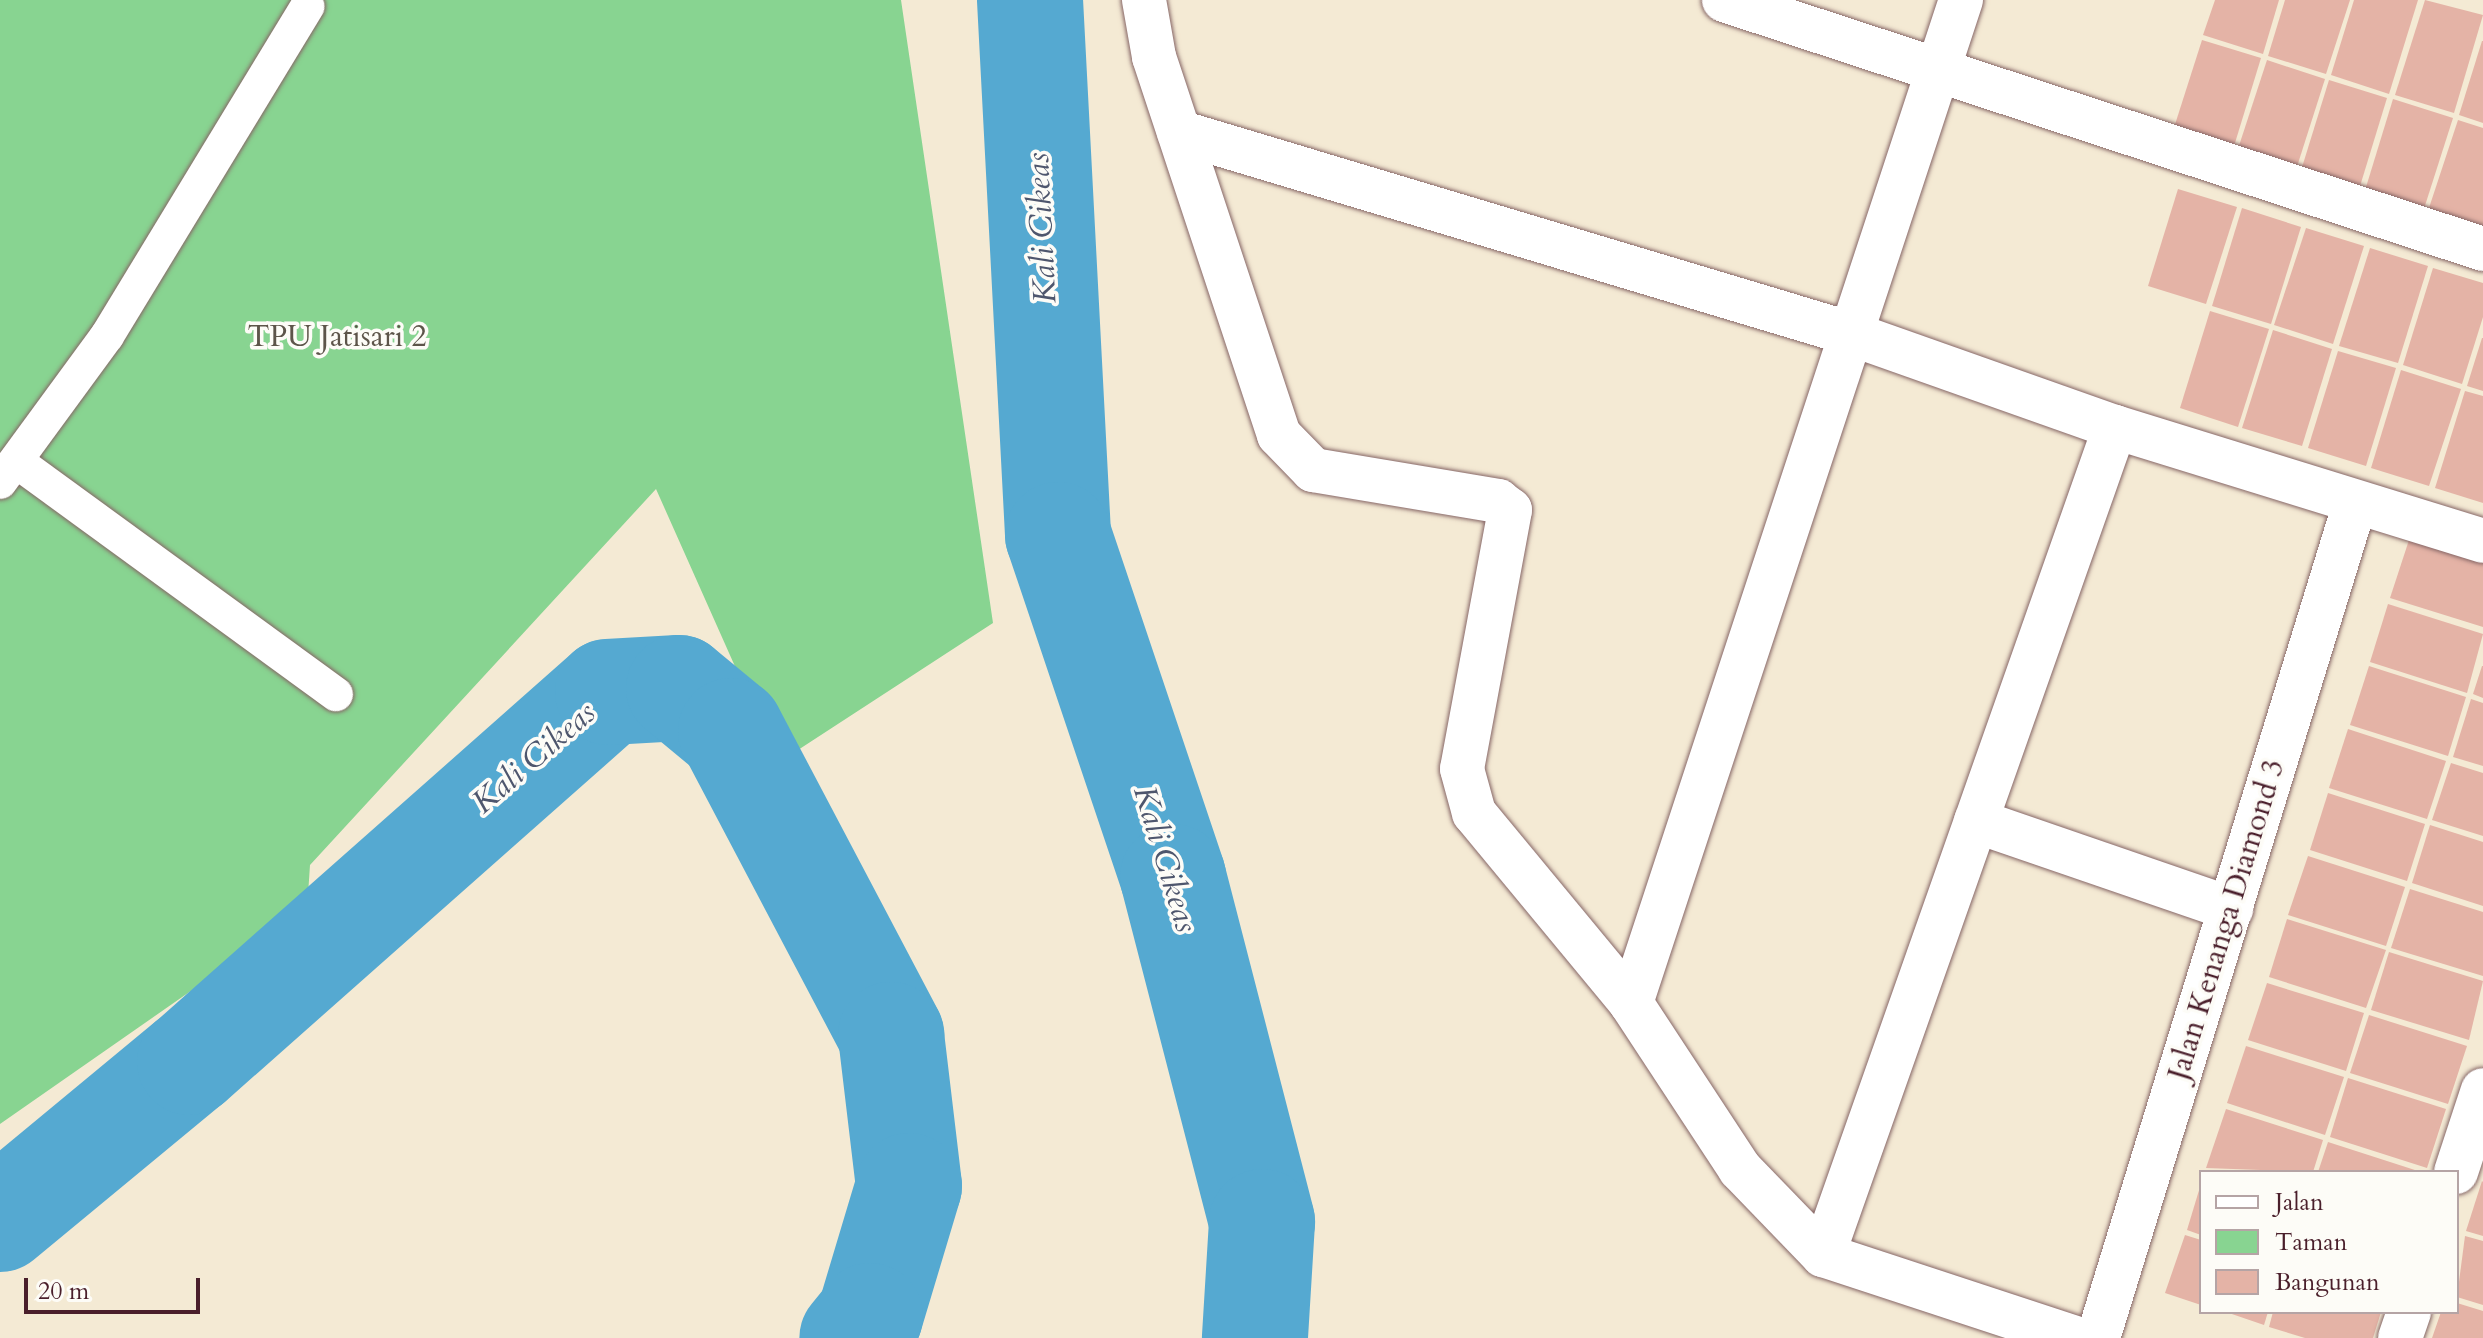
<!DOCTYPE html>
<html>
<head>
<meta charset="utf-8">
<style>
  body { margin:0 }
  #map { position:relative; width:2483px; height:1338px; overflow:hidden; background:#f4ead4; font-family:Cardo,serif }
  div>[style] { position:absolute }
  .green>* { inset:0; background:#88d491 }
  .river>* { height:106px; margin:-53px; padding:0 53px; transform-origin:53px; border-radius:53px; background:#55a9d1 }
  .building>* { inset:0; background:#e4b3a6 }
  .roads { filter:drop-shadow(0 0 2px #866666) drop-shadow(0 0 2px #866666) }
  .service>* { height:34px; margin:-17px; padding:0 17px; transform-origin:17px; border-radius:17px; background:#fff }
  .minor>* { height:44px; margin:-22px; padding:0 22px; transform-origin:22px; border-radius:22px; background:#fff }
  span { translate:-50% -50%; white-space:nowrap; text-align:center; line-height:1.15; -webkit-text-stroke:7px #fdfcf7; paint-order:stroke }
  .park-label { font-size:30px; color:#5d554a }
  .street-label { font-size:30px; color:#4a1f2b }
  .water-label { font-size:32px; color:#4e566d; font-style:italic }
  .legend { position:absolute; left:2199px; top:1170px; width:260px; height:144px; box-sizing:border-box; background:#fdfcf7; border:2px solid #b5a4a5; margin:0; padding:10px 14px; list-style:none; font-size:24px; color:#4a1f2b }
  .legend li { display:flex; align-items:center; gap:16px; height:40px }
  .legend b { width:40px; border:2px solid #b5a4a5 }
  .scale { position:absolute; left:24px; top:1278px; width:176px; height:36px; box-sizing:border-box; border:4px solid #4a1f2b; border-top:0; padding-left:10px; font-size:24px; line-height:28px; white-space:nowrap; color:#4a1f2b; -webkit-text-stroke:6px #fdfcf7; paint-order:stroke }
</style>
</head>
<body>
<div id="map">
  <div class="green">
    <div style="clip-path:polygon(0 0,901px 0,993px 623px,778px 763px,656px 489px,310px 865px,307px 910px,0 1124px)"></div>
  </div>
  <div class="river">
    <div style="left:1030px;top:0;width:536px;rotate:87deg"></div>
    <div style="left:1058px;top:535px;width:361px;rotate:71.4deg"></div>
    <div style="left:1173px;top:877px;width:356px;rotate:75.5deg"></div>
    <div style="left:1262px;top:1222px;width:116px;rotate:93.5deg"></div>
    <div style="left:0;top:1219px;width:246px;rotate:-39.6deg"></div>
    <div style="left:190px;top:1062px;width:558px;rotate:-41.51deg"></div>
    <div style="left:608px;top:692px;width:71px;rotate:-3.2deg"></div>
    <div style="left:679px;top:688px;width:67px;rotate:39.6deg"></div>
    <div style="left:731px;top:731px;width:344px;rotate:62.2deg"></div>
    <div style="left:891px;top:1035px;width:152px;rotate:83.2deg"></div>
    <div style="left:909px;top:1186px;width:136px;rotate:106.7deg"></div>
    <div style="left:870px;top:1316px;width:28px;rotate:129deg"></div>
  </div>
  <div class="building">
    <div style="clip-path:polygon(2215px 0,2279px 0,2263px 54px,2203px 35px)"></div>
    <div style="clip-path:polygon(2285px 0,2350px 0,2326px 74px,2268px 56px)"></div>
    <div style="clip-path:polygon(2354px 0,2418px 0,2389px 94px,2331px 75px)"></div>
    <div style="clip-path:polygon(2425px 0,2483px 15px,2454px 113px,2395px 95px)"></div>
    <div style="clip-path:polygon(2202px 40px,2261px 58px,2231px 156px,2171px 137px)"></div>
    <div style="clip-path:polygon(2482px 41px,2483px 41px,2483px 123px,2459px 115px)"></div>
    <div style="clip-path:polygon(2267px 60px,2325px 79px,2294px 176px,2235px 158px)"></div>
    <div style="clip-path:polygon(2329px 80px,2387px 98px,2357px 196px,2299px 177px)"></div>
    <div style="clip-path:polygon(2393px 99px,2453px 118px,2422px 215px,2363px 197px)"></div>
    <div style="clip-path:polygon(2458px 120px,2483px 128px,2483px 235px,2426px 217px)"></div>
    <div style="clip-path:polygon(2178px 189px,2237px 207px,2206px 304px,2148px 286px)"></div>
    <div style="clip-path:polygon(2242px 208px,2301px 227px,2271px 324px,2212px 306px)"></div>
    <div style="clip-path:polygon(2306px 228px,2364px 246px,2333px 344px,2274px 325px)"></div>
    <div style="clip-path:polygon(2370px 248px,2428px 266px,2398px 363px,2339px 346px)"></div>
    <div style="clip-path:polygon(2433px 268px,2483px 283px,2483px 317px,2462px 384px,2403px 365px)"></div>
    <div style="clip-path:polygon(2210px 311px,2269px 329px,2238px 427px,2180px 408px)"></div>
    <div style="clip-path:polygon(2273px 330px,2332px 349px,2302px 446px,2242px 428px)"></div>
    <div style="clip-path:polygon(2482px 338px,2483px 338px,2483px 391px,2467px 386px)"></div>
    <div style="clip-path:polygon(2338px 351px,2396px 368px,2366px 466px,2308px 448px)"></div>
    <div style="clip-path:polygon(2401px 370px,2461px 389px,2429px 486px,2371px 468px)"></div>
    <div style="clip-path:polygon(2465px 391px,2483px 396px,2483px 503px,2435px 488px)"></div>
    <div style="clip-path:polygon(2409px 540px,2483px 563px,2483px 627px,2390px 598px)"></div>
    <div style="clip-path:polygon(2388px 604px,2483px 634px,2467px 693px,2370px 662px)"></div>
    <div style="clip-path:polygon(2369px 666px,2466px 697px,2448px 756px,2350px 725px)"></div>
    <div style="clip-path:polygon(2482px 666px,2483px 666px,2483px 698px,2473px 694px)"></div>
    <div style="clip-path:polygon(2471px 699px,2483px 703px,2483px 766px,2453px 757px)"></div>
    <div style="clip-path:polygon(2348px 729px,2446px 761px,2427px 819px,2329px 788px)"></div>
    <div style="clip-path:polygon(2451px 763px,2483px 773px,2483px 836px,2432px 820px)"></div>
    <div style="clip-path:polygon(2328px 793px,2425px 824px,2407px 881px,2310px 850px)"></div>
    <div style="clip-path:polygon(2430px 825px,2483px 842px,2483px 906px,2412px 883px)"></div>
    <div style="clip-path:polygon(2308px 856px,2405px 887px,2386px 946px,2288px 915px)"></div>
    <div style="clip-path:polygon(2410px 889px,2483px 912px,2483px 976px,2391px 948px)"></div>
    <div style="clip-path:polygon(2287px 919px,2386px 950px,2366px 1008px,2269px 977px)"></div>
    <div style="clip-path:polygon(2389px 952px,2483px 981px,2469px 1040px,2371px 1010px)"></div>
    <div style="clip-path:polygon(2267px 983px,2364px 1013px,2346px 1071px,2248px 1040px)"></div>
    <div style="clip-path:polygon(2369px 1015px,2467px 1046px,2448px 1104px,2350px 1073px)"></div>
    <div style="clip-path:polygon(2246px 1046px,2344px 1077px,2325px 1135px,2227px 1103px)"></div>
    <div style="clip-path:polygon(2348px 1078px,2446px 1109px,2427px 1168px,2330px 1137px)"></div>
    <div style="clip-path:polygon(2226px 1109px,2323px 1140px,2313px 1172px,2206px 1168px)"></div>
    <div style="clip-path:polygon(2328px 1142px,2418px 1171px,2418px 1172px,2318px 1172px)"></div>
    <div style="clip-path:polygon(2482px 1181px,2483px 1182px,2483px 1236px,2466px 1231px)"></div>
    <div style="clip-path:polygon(2200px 1187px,2201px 1187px,2201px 1235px,2187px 1230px)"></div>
    <div style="clip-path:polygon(2185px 1235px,2201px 1240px,2201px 1305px,2165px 1293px)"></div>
    <div style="clip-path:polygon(2465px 1236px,2483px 1241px,2483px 1305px,2457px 1297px)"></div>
    <div style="clip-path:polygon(2457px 1303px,2483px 1311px,2483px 1338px,2432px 1338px,2441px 1312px,2457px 1312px)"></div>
    <div style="clip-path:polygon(2226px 1312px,2268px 1312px,2264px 1325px)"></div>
    <div style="clip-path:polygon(2273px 1312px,2381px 1312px,2373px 1338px,2305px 1338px,2269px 1327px)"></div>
  </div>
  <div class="roads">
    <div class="service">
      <div style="left:16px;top:461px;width:396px;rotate:36.1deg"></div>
      <div style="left:0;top:482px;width:181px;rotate:-53.8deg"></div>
      <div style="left:107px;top:336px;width:386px;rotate:-58.7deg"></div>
    </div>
    <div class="minor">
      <div style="left:1144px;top:0;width:58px;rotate:80deg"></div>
      <div style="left:1154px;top:57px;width:398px;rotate:71.7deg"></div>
      <div style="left:1279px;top:435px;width:49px;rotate:45.8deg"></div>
      <div style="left:1313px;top:470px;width:188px;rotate:9.5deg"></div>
      <div style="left:1498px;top:501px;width:15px;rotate:37deg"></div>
      <div style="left:1510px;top:510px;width:263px;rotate:100.5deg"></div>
      <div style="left:1462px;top:769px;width:46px;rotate:74.7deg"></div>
      <div style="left:1474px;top:813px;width:246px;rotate:50.4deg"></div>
      <div style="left:1631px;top:1003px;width:199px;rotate:56.7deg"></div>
      <div style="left:1740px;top:1169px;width:120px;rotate:46deg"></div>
      <div style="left:1823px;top:1255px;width:265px;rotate:18.2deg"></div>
      <div style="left:1724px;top:0;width:799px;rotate:18.16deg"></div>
      <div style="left:1179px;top:132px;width:703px;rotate:16.71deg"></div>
      <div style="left:1852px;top:334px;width:279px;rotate:19.5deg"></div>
      <div style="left:2115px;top:427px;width:385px;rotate:17.2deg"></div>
      <div style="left:1976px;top:821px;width:270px;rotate:19deg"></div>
      <div style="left:1631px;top:1003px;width:1056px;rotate:-71.79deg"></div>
      <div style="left:2456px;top:1172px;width:86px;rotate:-71.8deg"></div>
      <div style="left:1823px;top:1255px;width:878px;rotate:-70.57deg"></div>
      <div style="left:2098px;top:1338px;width:874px;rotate:-72.89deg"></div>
      <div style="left:2400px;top:1338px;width:28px;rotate:-71deg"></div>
    </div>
  </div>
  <div class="park-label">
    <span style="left:337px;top:337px">TPU Jatisari 2</span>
  </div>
  <div class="street-label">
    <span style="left:2227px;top:920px;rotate:-73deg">Jalan Kenanga Diamond 3</span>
  </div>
  <div class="water-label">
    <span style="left:1042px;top:228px;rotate:-93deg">Kali Cikeas</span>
    <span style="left:534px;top:758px;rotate:-41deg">Kali Cikeas</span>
    <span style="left:1165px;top:859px;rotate:73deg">Kali Cikeas</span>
  </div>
  <ul class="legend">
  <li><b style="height:10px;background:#fff"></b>Jalan</li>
  <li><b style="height:22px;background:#88d491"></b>Taman</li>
  <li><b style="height:22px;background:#e4b3a6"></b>Bangunan</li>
  </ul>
  <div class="scale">20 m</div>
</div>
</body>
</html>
